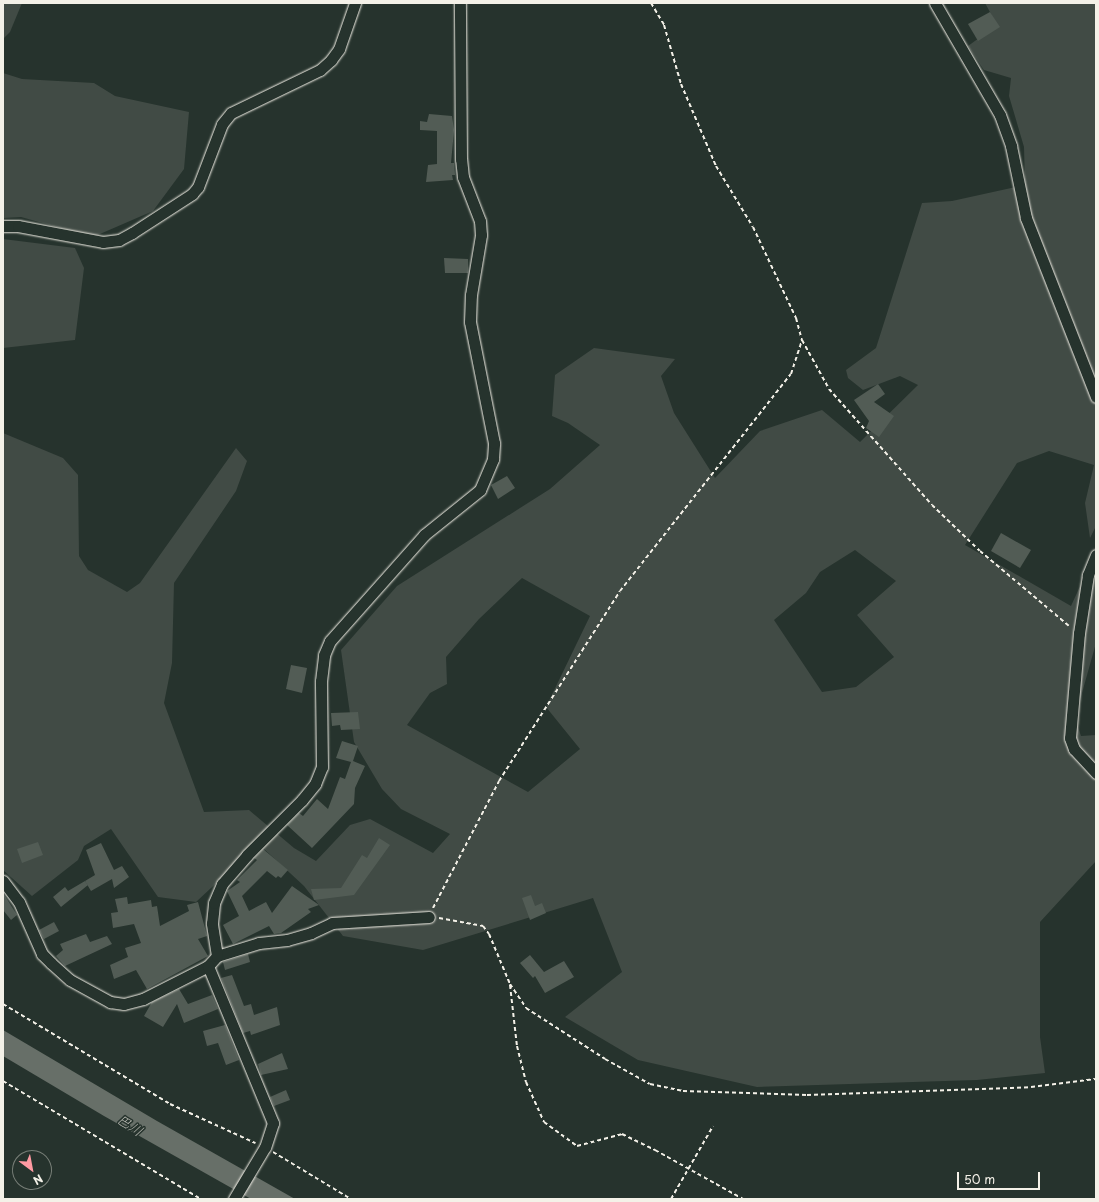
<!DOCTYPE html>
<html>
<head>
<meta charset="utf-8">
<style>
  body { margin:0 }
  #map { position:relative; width:1099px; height:1202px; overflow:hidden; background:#26332d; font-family:"Playpen Sans","Klee One",sans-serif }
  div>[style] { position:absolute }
  .green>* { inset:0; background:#414b45 }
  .water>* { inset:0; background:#676f68 }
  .building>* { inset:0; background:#525c55 }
  .path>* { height:2px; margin-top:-1px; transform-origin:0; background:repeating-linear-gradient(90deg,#f4f1e8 0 4px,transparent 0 7px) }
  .roads { filter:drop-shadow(0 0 1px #f4f1e8) drop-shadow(0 0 1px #f4f1e8) }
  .minor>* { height:11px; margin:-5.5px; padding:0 5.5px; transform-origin:5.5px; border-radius:5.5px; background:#26332d }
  span { translate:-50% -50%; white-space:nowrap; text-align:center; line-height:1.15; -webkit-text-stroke:3px #26332d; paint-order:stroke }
  .water-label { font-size:14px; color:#bcbdb5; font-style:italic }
  .frame { position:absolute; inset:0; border:4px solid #f4f1e8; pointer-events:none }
  .north { position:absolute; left:12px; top:1150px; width:40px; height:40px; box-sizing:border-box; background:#26332d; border:1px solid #787f78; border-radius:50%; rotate:148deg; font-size:11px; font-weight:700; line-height:16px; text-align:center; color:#f4f1e8 }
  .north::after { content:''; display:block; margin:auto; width:14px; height:18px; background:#ff9aa2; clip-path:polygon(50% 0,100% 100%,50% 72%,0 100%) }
  .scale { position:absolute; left:957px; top:1172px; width:83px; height:18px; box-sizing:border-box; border:2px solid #f4f1e8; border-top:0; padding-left:5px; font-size:12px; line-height:14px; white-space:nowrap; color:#f4f1e8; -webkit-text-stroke:3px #26332d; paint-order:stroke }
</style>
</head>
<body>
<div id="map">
  <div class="green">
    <div style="clip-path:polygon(3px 3px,22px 3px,10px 32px,3px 39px)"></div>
    <div style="clip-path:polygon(evenodd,985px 3px,1096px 3px,1096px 526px,1090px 538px,1085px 503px,1094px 465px,1049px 451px,1017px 463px,965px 545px,1071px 606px,1096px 551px,1096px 643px,1075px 718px,1081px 736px,1096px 735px,1096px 861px,1040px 922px,1040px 1037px,1045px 1073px,977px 1080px,757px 1087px,638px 1060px,565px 1017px,622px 972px,593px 898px,423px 950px,343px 936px,304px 886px,264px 849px,240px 861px,196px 902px,158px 897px,111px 829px,84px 846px,78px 860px,32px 896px,3px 870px,3px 433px,63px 458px,78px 475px,79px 556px,88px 570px,127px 592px,140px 583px,236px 448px,247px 461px,236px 491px,174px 583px,172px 663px,164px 703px,204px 812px,249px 810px,294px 848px,316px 861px,350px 825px,370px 819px,433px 853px,450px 834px,401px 809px,382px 789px,354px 742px,341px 650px,397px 586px,550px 489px,600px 445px,568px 423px,552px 416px,555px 375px,594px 348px,675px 359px,661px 376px,674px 413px,715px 478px,760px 431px,822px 410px,860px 442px,918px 385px,900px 376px,863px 390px,848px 378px,846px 370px,876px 348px,922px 203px,952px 201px,1025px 185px,1024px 147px,1009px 96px,1011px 78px,984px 70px,968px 46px,997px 25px,985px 3px,855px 550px,896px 581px,857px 615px,894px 657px,856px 687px,822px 692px,774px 620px,806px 593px,820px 572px,855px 550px,985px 3px,522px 578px,590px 616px,546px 707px,580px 749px,528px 792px,407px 725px,430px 693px,447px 684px,446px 657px,479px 619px,522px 578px)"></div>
    <div style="clip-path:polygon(3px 73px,22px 79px,94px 83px,115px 96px,189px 112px,184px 169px,153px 211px,93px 237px,21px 217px,3px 218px)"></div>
    <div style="clip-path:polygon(3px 239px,75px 248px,84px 268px,75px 340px,3px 348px)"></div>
  </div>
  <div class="water">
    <div style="clip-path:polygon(3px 1030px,157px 1121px,295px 1199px,251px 1199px,104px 1116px,3px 1056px)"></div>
  </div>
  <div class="building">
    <div style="clip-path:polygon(990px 12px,1000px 27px,978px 41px,968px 24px)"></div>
    <div style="clip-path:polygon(429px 114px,452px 116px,454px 130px,451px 163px,454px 163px,455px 175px,452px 175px,453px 180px,426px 182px,428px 165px,437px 164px,437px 131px,420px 130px,420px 121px,427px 122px)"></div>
    <div style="clip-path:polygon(444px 258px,468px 259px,468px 273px,445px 273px)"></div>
    <div style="clip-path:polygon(878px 384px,885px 394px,874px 402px,894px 416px,879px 437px,866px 428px,869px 421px,854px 400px)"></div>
    <div style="clip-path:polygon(507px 476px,515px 488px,498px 499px,491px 485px)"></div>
    <div style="clip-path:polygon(1001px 533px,1031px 550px,1020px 568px,991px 551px)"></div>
    <div style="clip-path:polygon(291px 665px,307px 668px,302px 693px,286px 689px)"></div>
    <div style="clip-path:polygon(358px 712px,360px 729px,341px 730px,340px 725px,332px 726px,331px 713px)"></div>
    <div style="clip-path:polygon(342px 741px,358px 746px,353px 761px,365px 766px,355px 788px,354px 804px,312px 848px,287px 825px,299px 813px,303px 816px,317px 799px,328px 809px,340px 777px,345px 779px,351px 762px,336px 758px)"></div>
    <div style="clip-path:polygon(379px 838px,390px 845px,354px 895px,314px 900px,311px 889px,341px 888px,362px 855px,367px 858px)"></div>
    <div style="clip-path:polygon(38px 842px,43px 855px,22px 863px,17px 849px)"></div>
    <div style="clip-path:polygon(101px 843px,114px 870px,122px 866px,129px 877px,114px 888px,112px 879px,91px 891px,85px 881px,95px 875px,86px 850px)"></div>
    <div style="clip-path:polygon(263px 849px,288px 870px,281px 878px,278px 876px,276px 878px,267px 871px,242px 896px,249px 911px,266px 902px,272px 913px,292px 886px,319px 905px,308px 909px,311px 912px,281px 933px,274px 934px,269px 926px,233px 944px,223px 925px,239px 916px,227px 891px,240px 882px,237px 880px,257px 860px,254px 858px)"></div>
    <div style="clip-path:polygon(85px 881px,88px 885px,61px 907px,53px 897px,65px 887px,68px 891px)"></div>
    <div style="clip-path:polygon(3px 893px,17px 915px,11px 920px,3px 910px)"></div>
    <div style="clip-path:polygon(531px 895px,535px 906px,542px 903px,546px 913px,530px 920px,522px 898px)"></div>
    <div style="clip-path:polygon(127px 897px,128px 904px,151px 900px,152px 907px,157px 906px,160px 926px,189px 911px,187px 905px,198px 902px,207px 936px,198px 939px,208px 956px,147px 989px,136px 970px,114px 979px,110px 965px,128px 957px,125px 948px,141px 943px,134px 924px,113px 928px,111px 913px,118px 912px,115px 899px)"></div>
    <div style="clip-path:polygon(54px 922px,59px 931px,44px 939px,39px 930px)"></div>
    <div style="clip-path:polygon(86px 934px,90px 942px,107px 936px,112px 944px,65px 966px,56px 956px,63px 950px,60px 944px)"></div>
    <div style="clip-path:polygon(248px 954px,250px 962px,225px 970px,223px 962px)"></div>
    <div style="clip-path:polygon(530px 955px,544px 972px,564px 961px,574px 977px,545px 993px,535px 976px,533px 978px,520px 963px)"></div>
    <div style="clip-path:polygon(232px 975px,244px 1006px,251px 1004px,254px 1015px,277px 1007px,280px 1025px,251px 1035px,250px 1031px,243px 1033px,221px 978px)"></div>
    <div style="clip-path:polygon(179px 989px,188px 1004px,212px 995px,218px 1009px,184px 1023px,177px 1004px,163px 1027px,144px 1016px,152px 1002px)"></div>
    <div style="clip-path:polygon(225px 1025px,239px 1060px,226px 1065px,218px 1043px,207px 1046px,203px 1031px)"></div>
    <div style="clip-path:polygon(282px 1053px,288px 1069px,261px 1075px,258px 1064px)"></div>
    <div style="clip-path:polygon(286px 1090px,290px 1100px,274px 1106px,270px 1097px)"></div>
  </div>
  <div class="path">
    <div style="left:651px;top:3px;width:26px;rotate:59deg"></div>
    <div style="left:664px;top:25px;width:61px;rotate:73.9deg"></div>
    <div style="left:681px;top:84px;width:89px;rotate:66.9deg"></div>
    <div style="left:716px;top:166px;width:71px;rotate:58.8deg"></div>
    <div style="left:753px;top:227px;width:101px;rotate:64.7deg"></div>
    <div style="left:796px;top:318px;width:23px;rotate:75deg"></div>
    <div style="left:802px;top:340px;width:56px;rotate:61.1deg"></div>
    <div style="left:829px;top:389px;width:155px;rotate:48.4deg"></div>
    <div style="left:932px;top:505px;width:66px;rotate:43.8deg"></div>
    <div style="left:980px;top:551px;width:116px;rotate:40.1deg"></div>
    <div style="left:433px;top:908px;width:143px;rotate:-62.5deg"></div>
    <div style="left:499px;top:781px;width:225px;rotate:-57.5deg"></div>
    <div style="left:620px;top:591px;width:276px;rotate:-51.8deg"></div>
    <div style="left:791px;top:374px;width:36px;rotate:-72deg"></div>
    <div style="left:439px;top:918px;width:45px;rotate:10.3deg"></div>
    <div style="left:483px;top:926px;width:10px;rotate:53deg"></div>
    <div style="left:489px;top:934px;width:54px;rotate:67.2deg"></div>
    <div style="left:510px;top:984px;width:29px;rotate:56deg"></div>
    <div style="left:526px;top:1008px;width:94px;rotate:32.8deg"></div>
    <div style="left:605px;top:1059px;width:51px;rotate:29.1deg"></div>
    <div style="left:650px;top:1084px;width:34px;rotate:12deg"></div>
    <div style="left:683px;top:1091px;width:124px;rotate:1.8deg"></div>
    <div style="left:807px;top:1095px;width:224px;rotate:-2deg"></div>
    <div style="left:1031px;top:1087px;width:65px;rotate:-7deg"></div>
    <div style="left:510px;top:985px;width:61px;rotate:83.5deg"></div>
    <div style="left:517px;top:1046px;width:37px;rotate:76deg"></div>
    <div style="left:526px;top:1082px;width:44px;rotate:65.8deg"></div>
    <div style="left:544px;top:1122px;width:41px;rotate:36deg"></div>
    <div style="left:577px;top:1146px;width:47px;rotate:-14.9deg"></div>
    <div style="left:622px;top:1134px;width:37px;rotate:26deg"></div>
    <div style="left:655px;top:1150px;width:101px;rotate:29.1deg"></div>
    <div style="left:3px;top:1004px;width:195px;rotate:30.9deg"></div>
    <div style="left:170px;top:1104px;width:94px;rotate:24.6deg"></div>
    <div style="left:3px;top:1081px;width:230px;rotate:30.8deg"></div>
    <div style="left:273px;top:1152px;width:91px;rotate:31.1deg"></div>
    <div style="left:671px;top:1199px;width:84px;rotate:-60.1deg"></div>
  </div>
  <div class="roads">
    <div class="minor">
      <div style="left:935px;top:3px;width:129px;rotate:59.9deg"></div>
      <div style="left:1000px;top:115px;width:33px;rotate:70deg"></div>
      <div style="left:1011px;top:146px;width:74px;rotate:78.2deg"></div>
      <div style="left:1026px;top:218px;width:192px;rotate:68.6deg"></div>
      <div style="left:3px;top:226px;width:15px"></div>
      <div style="left:18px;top:226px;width:86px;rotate:10.7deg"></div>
      <div style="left:103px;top:242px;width:16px;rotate:-7deg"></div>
      <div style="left:119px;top:240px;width:15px;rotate:-28deg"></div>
      <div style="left:132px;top:233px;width:72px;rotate:-33deg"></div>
      <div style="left:192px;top:194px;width:9px;rotate:-49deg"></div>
      <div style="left:198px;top:187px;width:67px;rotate:-69.1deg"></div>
      <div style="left:222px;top:124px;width:14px;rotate:-51deg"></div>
      <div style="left:231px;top:113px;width:99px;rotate:-25.8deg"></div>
      <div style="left:320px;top:70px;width:15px;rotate:-42deg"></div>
      <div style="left:331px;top:60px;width:14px;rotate:-54deg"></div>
      <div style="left:339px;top:49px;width:49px;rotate:-70.8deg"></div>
      <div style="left:1096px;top:555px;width:22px;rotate:112deg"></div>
      <div style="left:1088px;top:575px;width:59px;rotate:98.8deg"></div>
      <div style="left:1079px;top:633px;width:105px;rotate:94.9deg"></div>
      <div style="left:1070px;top:738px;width:12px;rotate:70deg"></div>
      <div style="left:1074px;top:749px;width:33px;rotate:47deg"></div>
      <div style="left:3px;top:881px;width:26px;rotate:53deg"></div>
      <div style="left:19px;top:902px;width:57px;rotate:66.1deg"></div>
      <div style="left:42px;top:954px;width:13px;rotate:45deg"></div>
      <div style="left:51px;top:963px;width:25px;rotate:42deg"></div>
      <div style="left:70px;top:980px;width:46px;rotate:28.8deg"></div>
      <div style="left:110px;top:1002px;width:14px;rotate:8deg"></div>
      <div style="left:124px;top:1004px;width:20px;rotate:-15deg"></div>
      <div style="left:143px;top:999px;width:73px;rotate:-26.9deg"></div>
      <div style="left:208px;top:966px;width:13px;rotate:-48deg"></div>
      <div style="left:217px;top:956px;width:44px;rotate:-17.2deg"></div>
      <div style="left:259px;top:943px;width:28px;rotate:-6deg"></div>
      <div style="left:287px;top:940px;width:25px;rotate:-16deg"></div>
      <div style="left:311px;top:933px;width:23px;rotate:-25deg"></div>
      <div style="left:332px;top:923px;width:97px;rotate:-3.5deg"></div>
      <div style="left:217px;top:956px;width:33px;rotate:-99deg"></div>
      <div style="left:212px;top:923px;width:20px;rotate:-84deg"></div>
      <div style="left:214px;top:903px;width:21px;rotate:-67deg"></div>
      <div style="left:222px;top:884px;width:38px;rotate:-49deg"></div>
      <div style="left:247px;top:855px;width:78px;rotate:-45deg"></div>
      <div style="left:302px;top:800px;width:21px;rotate:-51deg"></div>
      <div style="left:315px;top:784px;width:18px;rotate:-68deg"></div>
      <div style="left:322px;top:767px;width:86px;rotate:-90.7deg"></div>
      <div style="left:321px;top:681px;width:26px;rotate:-83deg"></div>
      <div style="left:324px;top:655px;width:15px;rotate:-67deg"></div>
      <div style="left:330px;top:641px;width:142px;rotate:-48.4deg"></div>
      <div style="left:424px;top:535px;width:72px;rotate:-38.8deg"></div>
      <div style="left:480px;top:490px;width:34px;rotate:-67deg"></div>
      <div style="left:493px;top:459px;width:16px;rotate:-86deg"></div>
      <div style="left:494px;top:443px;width:123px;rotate:-101.2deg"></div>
      <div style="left:470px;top:322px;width:27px;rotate:-88deg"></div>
      <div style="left:471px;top:295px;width:61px;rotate:-80.5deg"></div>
      <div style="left:481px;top:235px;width:14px;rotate:-94deg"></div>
      <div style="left:480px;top:221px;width:47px;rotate:-111.1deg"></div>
      <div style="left:463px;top:177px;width:18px;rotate:-96deg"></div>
      <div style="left:461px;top:159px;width:156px;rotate:-90.4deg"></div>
      <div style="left:208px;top:966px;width:170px;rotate:67.5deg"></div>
      <div style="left:273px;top:1123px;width:25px;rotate:108deg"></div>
      <div style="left:265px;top:1147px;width:61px;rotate:120.8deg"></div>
    </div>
  </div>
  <div class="water-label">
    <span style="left:130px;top:1125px;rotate:33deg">巴川</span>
  </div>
  <div class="frame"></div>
  <div class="north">N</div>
  <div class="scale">50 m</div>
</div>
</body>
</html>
